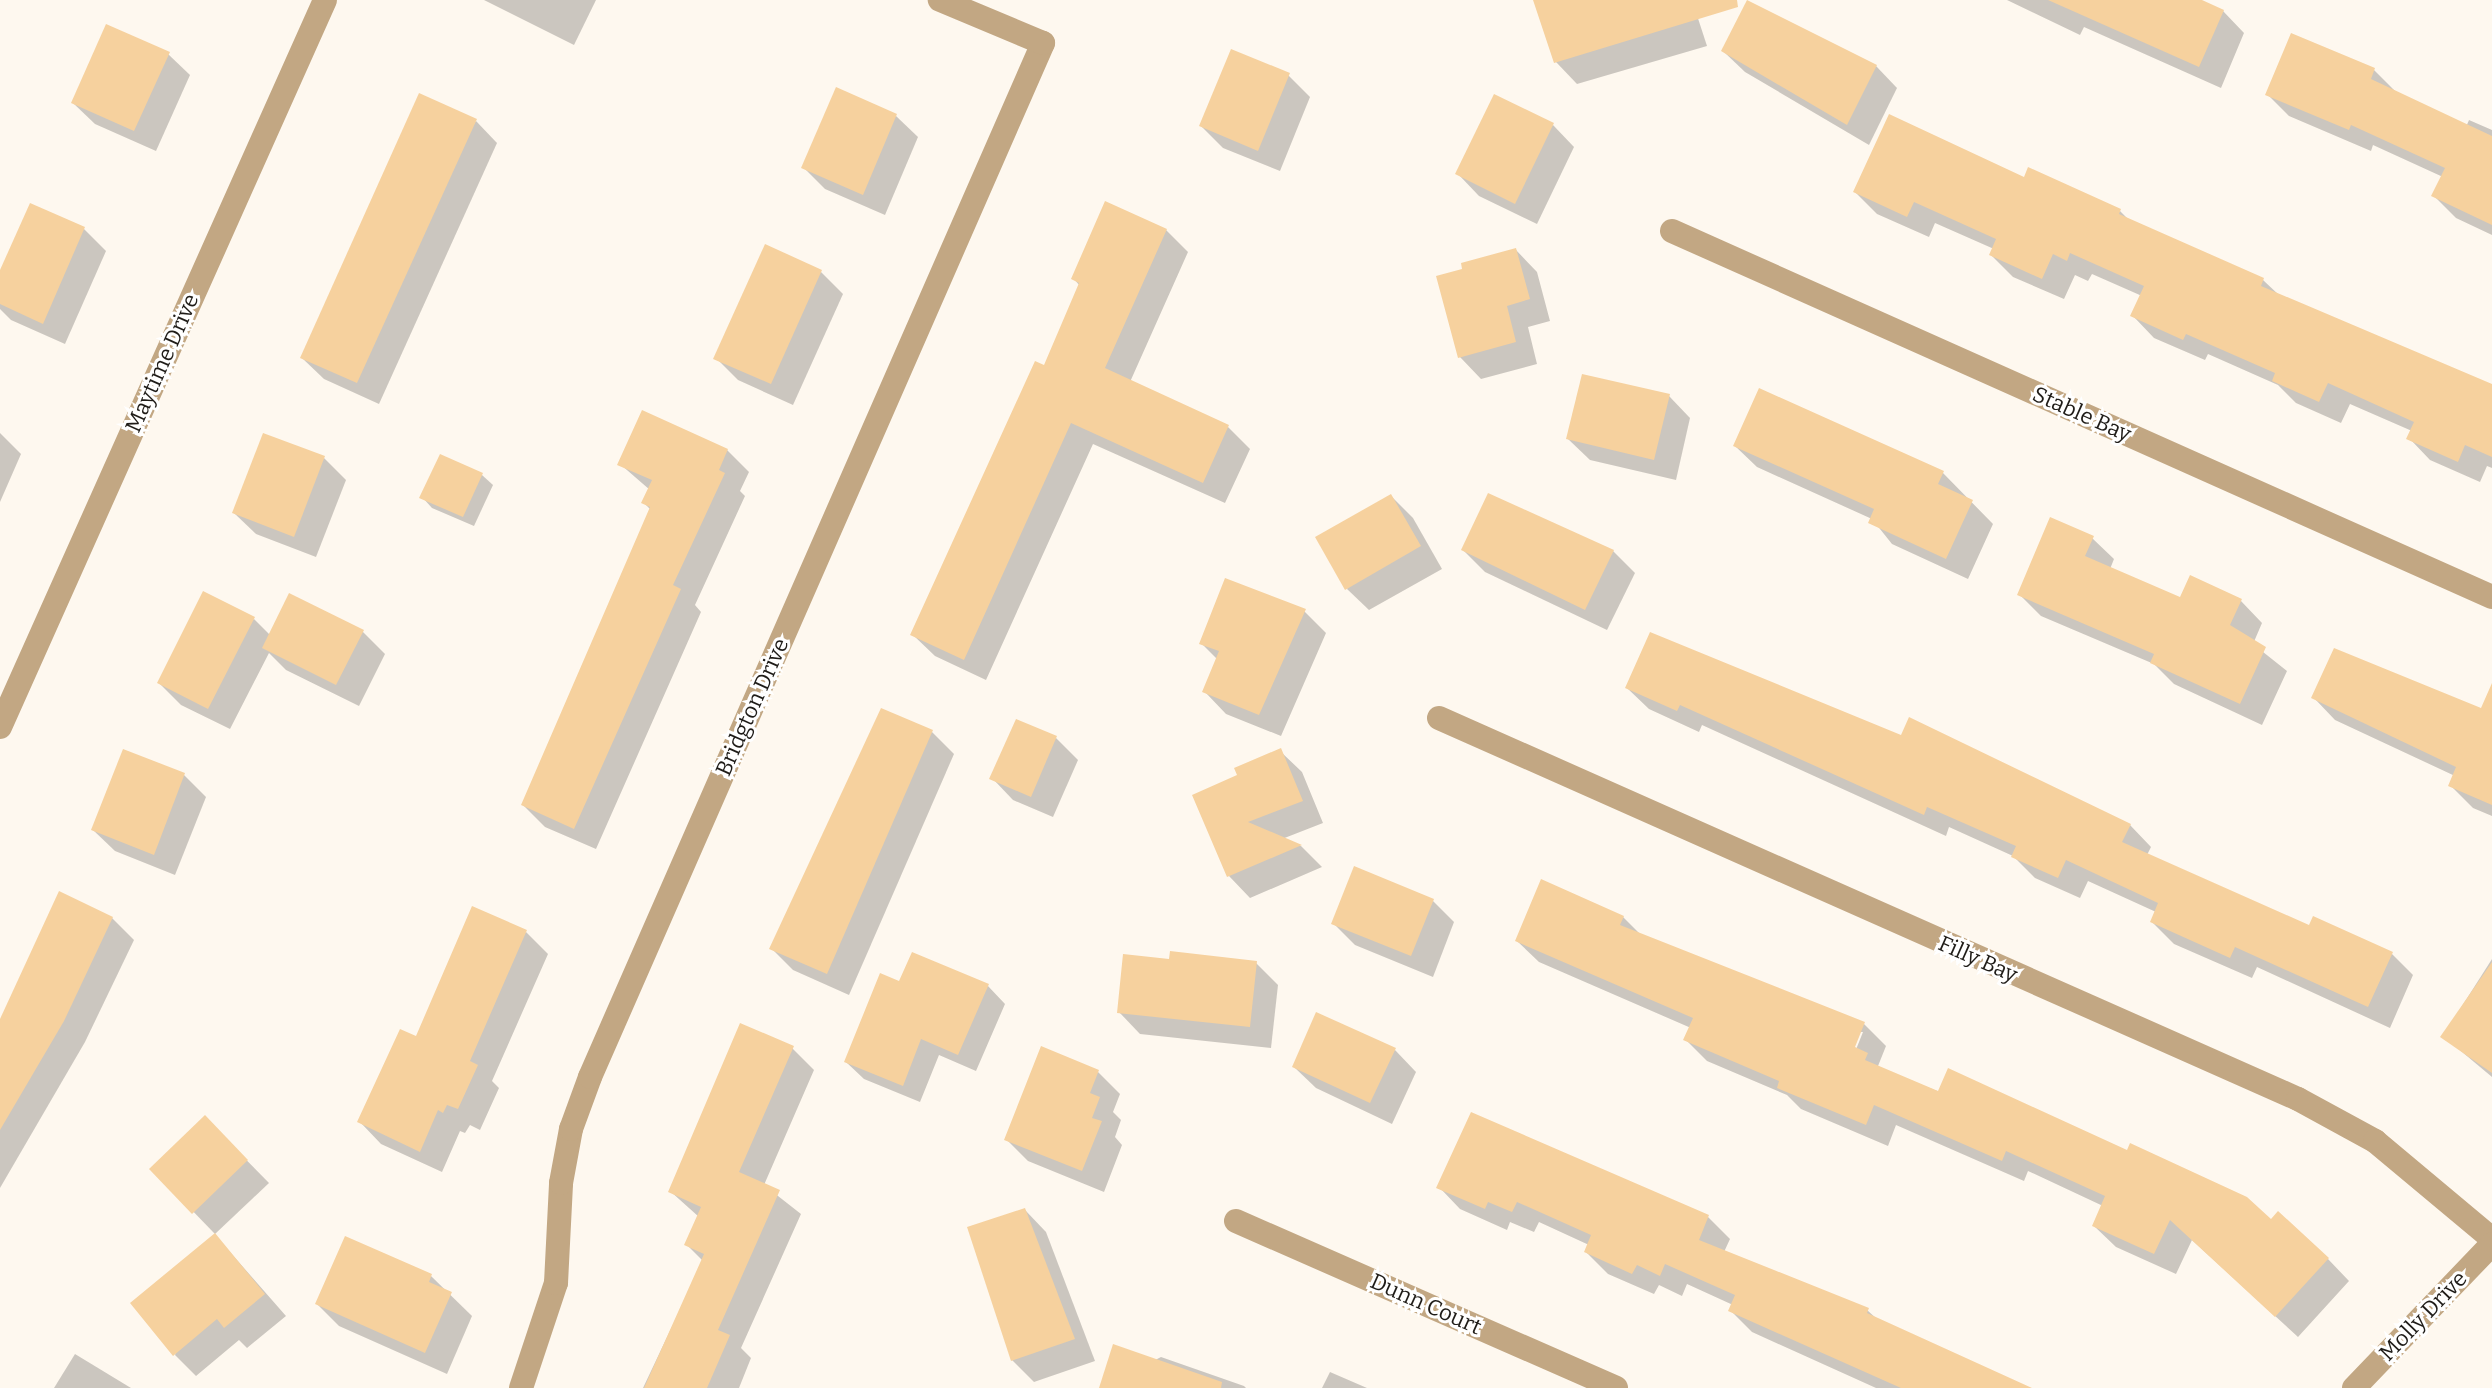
<!DOCTYPE html>
<html>
<head>
<meta charset="utf-8">
<style>
  body { margin:0 }
  #map { position:relative; width:2492px; height:1388px; overflow:hidden; background:#fef8ef; font-family:Bitter,serif }
  div>[style] { position:absolute }
  .shadow>* { inset:0; background:#0003 }
  .building>* { inset:0; background:#f6d19e }
  .street>* { height:24px; margin:-12px; padding:0 12px; transform-origin:12px; border-radius:12px; background:#c2a783 }
  span { translate:-50% -50%; white-space:nowrap; text-align:center; line-height:1.15; -webkit-text-stroke:6px #fff; paint-order:stroke }
  .street-label { font-size:22px; color:#1f1c18 }
</style>
</head>
<body>
<div id="map">
  <div class="shadow">
    <div style="clip-path:polygon(484px 0,596px 0,574px 45px)"></div>
    <div style="clip-path:polygon(1558px 0,1692px 0,1707px 46px,1577px 84px,1556px 62px)"></div>
    <div style="clip-path:polygon(2007px 0,2197px 0,2223px 11px,2244px 33px,2221px 88px,2084px 27px,2080px 35px)"></div>
    <div style="clip-path:polygon(1723px 51px,1876px 66px,1897px 88px,1869px 145px,1745px 72px)"></div>
    <div style="clip-path:polygon(168px 54px,190px 75px,156px 151px,95px 124px,73px 103px)"></div>
    <div style="clip-path:polygon(2374px 70px,2396px 92px,2466px 127px,2469px 120px,2492px 130px,2492px 235px,2456px 218px,2434px 196px,2443px 177px,2373px 145px,2371px 151px,2289px 116px,2267px 94px)"></div>
    <div style="clip-path:polygon(1288px 75px,1310px 97px,1280px 171px,1223px 148px,1201px 126px)"></div>
    <div style="clip-path:polygon(896px 116px,918px 137px,885px 215px,825px 189px,803px 167px)"></div>
    <div style="clip-path:polygon(476px 121px,497px 143px,379px 404px,324px 379px,302px 358px)"></div>
    <div style="clip-path:polygon(1553px 125px,1574px 147px,1537px 224px,1479px 196px,1458px 174px)"></div>
    <div style="clip-path:polygon(2025px 179px,2120px 211px,2131px 222px,2263px 280px,2280px 296px,2492px 387px,2492px 468px,2487px 466px,2480px 482px,2430px 460px,2409px 438px,2412px 431px,2350px 404px,2341px 423px,2296px 403px,2278px 385px,2208px 354px,2205px 360px,2154px 338px,2133px 316px,2142px 296px,2092px 274px,2088px 281px,2075px 275px,2064px 299px,2013px 277px,1991px 255px,1994px 249px,1935px 223px,1929px 237px,1877px 214px,1855px 192px)"></div>
    <div style="clip-path:polygon(31px 205px,84px 229px,106px 251px,65px 344px,11px 320px,0 309px,0 275px)"></div>
    <div style="clip-path:polygon(1166px 230px,1188px 252px,1130px 382px,1228px 427px,1250px 449px,1225px 503px,1093px 444px,986px 680px,935px 656px,913px 635px,1045px 368px,1080px 286px,1073px 278px)"></div>
    <div style="clip-path:polygon(766px 247px,821px 272px,843px 294px,793px 405px,738px 380px,716px 358px)"></div>
    <div style="clip-path:polygon(1516px 250px,1537px 272px,1550px 321px,1528px 327px,1537px 364px,1481px 379px,1460px 357px)"></div>
    <div style="clip-path:polygon(1760px 391px,1943px 473px,1993px 524px,1968px 579px,1892px 544px,1872px 519px,1757px 467px,1735px 446px)"></div>
    <div style="clip-path:polygon(1669px 396px,1690px 418px,1676px 480px,1590px 460px,1568px 439px)"></div>
    <div style="clip-path:polygon(0 433px,21px 454px,0 502px)"></div>
    <div style="clip-path:polygon(727px 450px,749px 472px,740px 491px,745px 496px,695px 605px,701px 612px,596px 849px,545px 827px,523px 805px,651px 510px,644px 503px,650px 490px,620px 464px)"></div>
    <div style="clip-path:polygon(441px 456px,482px 475px,493px 485px,474px 526px,432px 508px,422px 497px)"></div>
    <div style="clip-path:polygon(324px 458px,346px 480px,316px 557px,256px 534px,234px 513px)"></div>
    <div style="clip-path:polygon(1391px 496px,1413px 518px,1442px 569px,1369px 610px,1347px 589px)"></div>
    <div style="clip-path:polygon(2092px 538px,2114px 559px,2110px 569px,2181px 599px,2241px 601px,2262px 623px,2253px 644px,2287px 671px,2262px 725px,2174px 684px,2154px 664px,2041px 616px,2019px 594px)"></div>
    <div style="clip-path:polygon(1463px 550px,1613px 551px,1635px 573px,1607px 630px,1485px 572px)"></div>
    <div style="clip-path:polygon(290px 596px,363px 632px,385px 654px,359px 706px,286px 670px,269px 653px,230px 729px,181px 705px,159px 683px,254px 619px,270px 635px)"></div>
    <div style="clip-path:polygon(1304px 611px,1326px 633px,1281px 736px,1226px 714px,1205px 692px,1218px 660px,1201px 643px)"></div>
    <div style="clip-path:polygon(1627px 688px,1902px 738px,2130px 825px,2151px 847px,2147px 855px,2310px 928px,2392px 954px,2413px 975px,2390px 1028px,2257px 967px,2252px 978px,2174px 944px,2152px 922px,2156px 912px,2088px 881px,2080px 898px,2035px 878px,2013px 856px,1949px 827px,1946px 836px,1702px 725px,1699px 732px,1649px 709px)"></div>
    <div style="clip-path:polygon(2314px 698px,2492px 715px,2492px 816px,2473px 808px,2451px 786px,2455px 776px,2335px 720px)"></div>
    <div style="clip-path:polygon(882px 710px,932px 732px,954px 754px,849px 995px,793px 970px,771px 948px)"></div>
    <div style="clip-path:polygon(1056px 738px,1078px 760px,1053px 817px,1013px 800px,992px 778px)"></div>
    <div style="clip-path:polygon(124px 751px,184px 775px,206px 797px,175px 875px,115px 851px,93px 830px)"></div>
    <div style="clip-path:polygon(1280px 751px,1302px 772px,1323px 823px,1282px 839px,1301px 846px,1322px 867px,1250px 898px,1229px 876px,1239px 776px)"></div>
    <div style="clip-path:polygon(1433px 901px,1454px 922px,1433px 977px,1355px 945px,1333px 923px)"></div>
    <div style="clip-path:polygon(evenodd,1623px 917px,1641px 935px,1864px 1024px,1886px 1046px,1878px 1066px,1881px 1069px,2271px 1222px,2328px 1259px,2349px 1281px,2298px 1337px,2192px 1240px,2176px 1274px,2116px 1247px,2094px 1226px,2103px 1206px,2028px 1171px,2024px 1181px,1896px 1125px,1888px 1146px,1801px 1109px,1787px 1095px,1707px 1061px,1686px 1040px,1691px 1028px,1539px 962px,1517px 941px,1623px 917px,1859px 1032px,1863px 1032px,1853px 1057px,1849px 1056px,1859px 1032px)"></div>
    <div style="clip-path:polygon(112px 918px,134px 940px,85px 1042px,0 1188px,0 1023px)"></div>
    <div style="clip-path:polygon(526px 932px,548px 954px,492px 1081px,499px 1088px,480px 1130px,470px 1125px,465px 1133px,460px 1131px,442px 1172px,381px 1144px,360px 1122px)"></div>
    <div style="clip-path:polygon(2492px 959px,2492px 1077px,2443px 1036px)"></div>
    <div style="clip-path:polygon(1171px 961px,1256px 963px,1278px 985px,1271px 1048px,1140px 1034px,1119px 1012px)"></div>
    <div style="clip-path:polygon(900px 984px,988px 986px,1005px 1004px,976px 1071px,939px 1055px,920px 1102px,864px 1079px,846px 1062px)"></div>
    <div style="clip-path:polygon(792px 1048px,814px 1070px,764px 1185px,801px 1214px,741px 1348px,751px 1358px,739px 1388px,643px 1388px,703px 1261px,687px 1245px,699px 1217px,670px 1191px)"></div>
    <div style="clip-path:polygon(1042px 1049px,1098px 1072px,1120px 1094px,1113px 1112px,1121px 1120px,1115px 1137px,1122px 1145px,1104px 1192px,1028px 1161px,1006px 1139px)"></div>
    <div style="clip-path:polygon(1395px 1050px,1416px 1072px,1392px 1124px,1316px 1088px,1294px 1067px)"></div>
    <div style="clip-path:polygon(1472px 1114px,1708px 1217px,1730px 1239px,1724px 1252px,1867px 1310px,1878px 1320px,2027px 1388px,1876px 1388px,1752px 1332px,1730px 1310px,1733px 1305px,1687px 1284px,1682px 1296px,1659px 1285px,1654px 1294px,1608px 1274px,1586px 1252px,1589px 1245px,1539px 1222px,1534px 1232px,1510px 1222px,1507px 1230px,1460px 1209px,1439px 1187px)"></div>
    <div style="clip-path:polygon(205px 1118px,269px 1183px,215px 1234px,152px 1169px)"></div>
    <div style="clip-path:polygon(1025px 1210px,1046px 1232px,1095px 1361px,1034px 1382px,1012px 1360px)"></div>
    <div style="clip-path:polygon(215px 1235px,286px 1316px,247px 1348px,239px 1340px,196px 1376px,175px 1355px)"></div>
    <div style="clip-path:polygon(431px 1276px,472px 1316px,447px 1374px,339px 1326px,317px 1304px)"></div>
    <div style="clip-path:polygon(75px 1354px,131px 1388px,54px 1388px)"></div>
    <div style="clip-path:polygon(1161px 1357px,1244px 1386px,1246px 1388px,1101px 1388px)"></div>
    <div style="clip-path:polygon(1330px 1372px,1367px 1388px,1322px 1388px)"></div>
  </div>
  <div class="building">
    <div style="clip-path:polygon(1533px 0,1737px 0,1738px 7px,1554px 63px)"></div>
    <div style="clip-path:polygon(1747px 0,1877px 65px,1847px 125px,1721px 51px)"></div>
    <div style="clip-path:polygon(2048px 0,2202px 0,2224px 10px,2199px 67px)"></div>
    <div style="clip-path:polygon(106px 24px,170px 52px,134px 131px,71px 103px)"></div>
    <div style="clip-path:polygon(2291px 33px,2375px 68px,2371px 79px,2492px 136px,2492px 225px,2431px 196px,2445px 168px,2351px 125px,2349px 130px,2265px 95px)"></div>
    <div style="clip-path:polygon(1231px 49px,1290px 73px,1258px 151px,1199px 126px)"></div>
    <div style="clip-path:polygon(836px 87px,897px 114px,863px 195px,801px 168px)"></div>
    <div style="clip-path:polygon(419px 93px,477px 119px,357px 383px,300px 358px)"></div>
    <div style="clip-path:polygon(1494px 94px,1554px 123px,1515px 204px,1455px 174px)"></div>
    <div style="clip-path:polygon(1889px 114px,2024px 177px,2028px 167px,2121px 209px,2119px 214px,2264px 278px,2261px 286px,2492px 384px,2492px 457px,2465px 445px,2458px 462px,2406px 439px,2414px 422px,2328px 383px,2319px 402px,2272px 381px,2275px 373px,2186px 334px,2183px 340px,2130px 316px,2144px 286px,2070px 253px,2067px 261px,2053px 254px,2042px 279px,1989px 255px,1996px 239px,1914px 202px,1907px 217px,1853px 192px)"></div>
    <div style="clip-path:polygon(1105px 201px,1167px 229px,1105px 368px,1229px 425px,1203px 483px,1071px 423px,964px 660px,910px 635px,1035px 361px,1044px 365px,1079px 283px,1071px 279px)"></div>
    <div style="clip-path:polygon(30px 203px,85px 227px,43px 324px,0 304px,0 270px)"></div>
    <div style="clip-path:polygon(765px 244px,822px 270px,771px 384px,713px 359px)"></div>
    <div style="clip-path:polygon(1516px 248px,1530px 299px,1507px 306px,1516px 342px,1458px 358px,1436px 276px,1462px 269px,1461px 263px)"></div>
    <div style="clip-path:polygon(1582px 374px,1670px 394px,1654px 460px,1566px 439px)"></div>
    <div style="clip-path:polygon(1759px 388px,1944px 471px,1938px 484px,1973px 500px,1946px 559px,1868px 523px,1874px 509px,1733px 446px)"></div>
    <div style="clip-path:polygon(642px 410px,728px 449px,719px 470px,725px 473px,673px 585px,681px 589px,574px 829px,521px 805px,650px 507px,641px 503px,652px 480px,617px 465px)"></div>
    <div style="clip-path:polygon(263px 433px,325px 456px,294px 537px,232px 513px)"></div>
    <div style="clip-path:polygon(440px 454px,483px 473px,463px 517px,419px 498px)"></div>
    <div style="clip-path:polygon(1488px 493px,1614px 550px,1585px 610px,1461px 550px)"></div>
    <div style="clip-path:polygon(1391px 494px,1421px 546px,1345px 590px,1315px 537px)"></div>
    <div style="clip-path:polygon(2050px 517px,2094px 536px,2085px 556px,2180px 597px,2190px 575px,2242px 599px,2230px 625px,2266px 647px,2240px 704px,2150px 663px,2154px 654px,2017px 595px)"></div>
    <div style="clip-path:polygon(1225px 578px,1306px 609px,1259px 715px,1202px 692px,1219px 651px,1199px 644px)"></div>
    <div style="clip-path:polygon(203px 591px,255px 617px,208px 709px,157px 683px)"></div>
    <div style="clip-path:polygon(289px 593px,364px 630px,336px 685px,262px 648px)"></div>
    <div style="clip-path:polygon(1650px 632px,1901px 735px,1909px 717px,2131px 824px,2122px 842px,2309px 925px,2313px 916px,2393px 952px,2368px 1007px,2235px 947px,2230px 958px,2150px 922px,2158px 903px,2066px 860px,2058px 878px,2011px 857px,2016px 846px,1927px 807px,1924px 815px,1680px 705px,1677px 711px,1625px 688px)"></div>
    <div style="clip-path:polygon(2334px 648px,2481px 708px,2492px 683px,2492px 805px,2448px 786px,2456px 767px,2311px 698px)"></div>
    <div style="clip-path:polygon(881px 708px,933px 730px,827px 974px,769px 949px)"></div>
    <div style="clip-path:polygon(1016px 719px,1057px 736px,1031px 797px,989px 779px)"></div>
    <div style="clip-path:polygon(1281px 748px,1303px 801px,1248px 822px,1302px 845px,1227px 877px,1192px 795px,1237px 775px,1234px 768px)"></div>
    <div style="clip-path:polygon(123px 749px,185px 773px,154px 855px,91px 830px)"></div>
    <div style="clip-path:polygon(1354px 866px,1434px 899px,1411px 956px,1331px 924px)"></div>
    <div style="clip-path:polygon(1541px 879px,1624px 916px,1620px 925px,1865px 1022px,1855px 1047px,1868px 1053px,1865px 1060px,1938px 1091px,1948px 1068px,2127px 1150px,2130px 1143px,2247px 1197px,2271px 1219px,2278px 1211px,2329px 1258px,2275px 1317px,2170px 1220px,2154px 1254px,2092px 1226px,2105px 1196px,2006px 1151px,2002px 1161px,1874px 1105px,1866px 1125px,1777px 1088px,1779px 1081px,1683px 1040px,1693px 1018px,1515px 941px)"></div>
    <div style="clip-path:polygon(59px 891px,113px 917px,64px 1021px,0 1130px,0 1019px)"></div>
    <div style="clip-path:polygon(472px 906px,527px 930px,470px 1061px,478px 1065px,458px 1109px,447px 1105px,443px 1113px,438px 1110px,420px 1152px,357px 1122px,400px 1029px,416px 1036px)"></div>
    <div style="clip-path:polygon(1170px 951px,1257px 961px,1250px 1027px,1117px 1013px,1123px 954px,1169px 959px)"></div>
    <div style="clip-path:polygon(912px 952px,989px 984px,958px 1055px,921px 1039px,903px 1086px,844px 1062px,880px 973px,899px 981px)"></div>
    <div style="clip-path:polygon(2492px 962px,2492px 1073px,2440px 1037px)"></div>
    <div style="clip-path:polygon(1316px 1012px,1396px 1048px,1370px 1103px,1292px 1067px)"></div>
    <div style="clip-path:polygon(740px 1023px,794px 1046px,739px 1172px,780px 1190px,718px 1330px,730px 1335px,707px 1388px,644px 1388px,704px 1254px,684px 1245px,701px 1207px,668px 1192px)"></div>
    <div style="clip-path:polygon(1041px 1046px,1099px 1070px,1090px 1093px,1100px 1097px,1092px 1118px,1102px 1121px,1082px 1171px,1004px 1140px)"></div>
    <div style="clip-path:polygon(1471px 1112px,1709px 1215px,1699px 1240px,1869px 1308px,1867px 1313px,2032px 1388px,1901px 1388px,1728px 1311px,1735px 1295px,1665px 1264px,1660px 1276px,1637px 1265px,1632px 1274px,1584px 1252px,1591px 1235px,1517px 1202px,1512px 1212px,1488px 1202px,1485px 1209px,1436px 1188px)"></div>
    <div style="clip-path:polygon(205px 1115px,248px 1160px,192px 1214px,149px 1169px)"></div>
    <div style="clip-path:polygon(1025px 1208px,1075px 1339px,1011px 1361px,967px 1227px)"></div>
    <div style="clip-path:polygon(215px 1233px,265px 1294px,224px 1328px,217px 1319px,173px 1356px,130px 1303px)"></div>
    <div style="clip-path:polygon(345px 1236px,432px 1274px,429px 1282px,452px 1292px,425px 1353px,315px 1304px)"></div>
    <div style="clip-path:polygon(1113px 1344px,1222px 1382px,1221px 1388px,1099px 1388px)"></div>
  </div>
  <div class="street">
    <div style="left:1672px;top:231px;width:898px;rotate:24.05deg"></div>
    <div style="left:1439px;top:718px;width:940px;rotate:23.92deg"></div>
    <div style="left:2298px;top:1099px;width:88px;rotate:28.6deg"></div>
    <div style="left:2375px;top:1141px;width:153px;rotate:39.9deg"></div>
    <div style="left:0;top:727px;width:796px;rotate:-65.91deg"></div>
    <div style="left:1236px;top:1221px;width:415px;rotate:23.7deg"></div>
    <div style="left:521px;top:1388px;width:111px;rotate:-71.6deg"></div>
    <div style="left:556px;top:1283px;width:100px;rotate:-87.1deg"></div>
    <div style="left:561px;top:1183px;width:55px;rotate:-79.5deg"></div>
    <div style="left:571px;top:1129px;width:55px;rotate:-69.9deg"></div>
    <div style="left:590px;top:1077px;width:1129px;rotate:-66.34deg"></div>
    <div style="left:1043px;top:43px;width:112px;rotate:-157.3deg"></div>
    <div style="left:2354px;top:1388px;width:199px;rotate:-46.2deg"></div>
  </div>
  <div class="street-label">
    <span style="left:162px;top:363px;rotate:-66deg">Maytime Drive</span>
    <span style="left:2082px;top:414px;rotate:24deg">Stable Bay</span>
    <span style="left:752px;top:707px;rotate:-66deg">Bridgton Drive</span>
    <span style="left:1978px;top:959px;rotate:24deg">Filly Bay</span>
    <span style="left:1426px;top:1304px;rotate:24deg">Dunn Court</span>
    <span style="left:2423px;top:1316px;rotate:-46deg">Molly Drive</span>
  </div>
</div>
</body>
</html>
